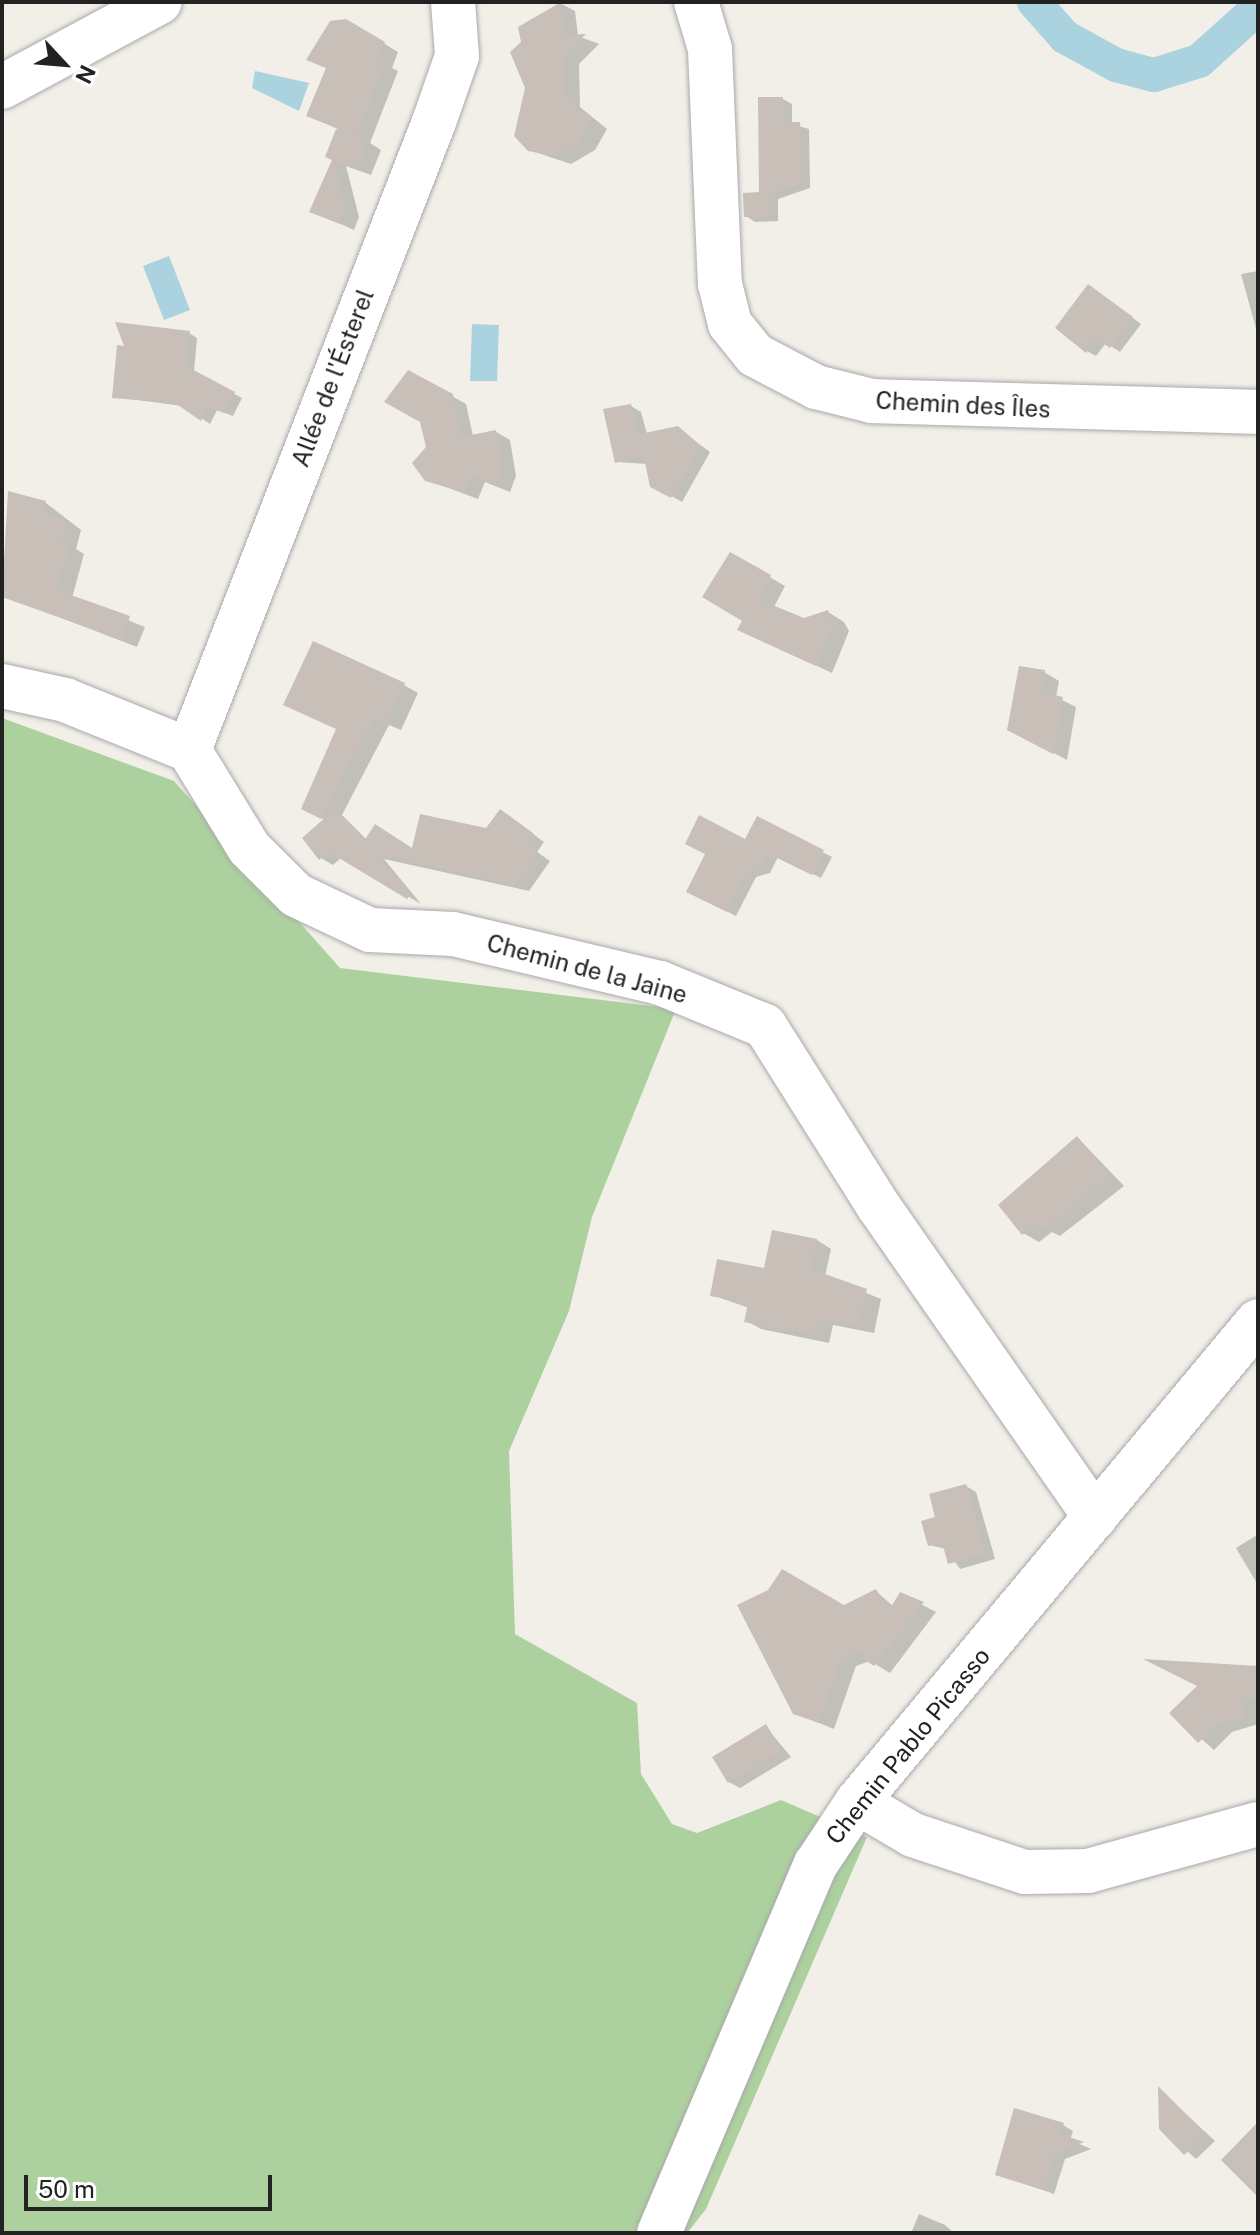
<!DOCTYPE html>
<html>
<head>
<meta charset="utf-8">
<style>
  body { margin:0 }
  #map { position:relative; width:1260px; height:2235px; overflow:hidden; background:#f2efe9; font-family:"Public Sans",sans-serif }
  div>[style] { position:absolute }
  .forest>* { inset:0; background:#add19e }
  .water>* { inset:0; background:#aad3df }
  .shadow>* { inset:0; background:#0003 }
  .canal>* { height:34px; margin:-17px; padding:0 17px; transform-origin:17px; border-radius:17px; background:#aad3df }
  .building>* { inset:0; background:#c7bfb8 }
  .roads { filter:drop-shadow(0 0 2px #a9a9a9) drop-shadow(0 0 2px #a9a9a9) }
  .minor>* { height:44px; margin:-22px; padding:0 22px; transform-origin:22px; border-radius:22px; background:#fff }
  span { translate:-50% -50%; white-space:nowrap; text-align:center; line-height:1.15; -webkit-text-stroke:6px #fff; paint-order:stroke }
  .street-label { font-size:24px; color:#222 }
  .frame { position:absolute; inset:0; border:4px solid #222; pointer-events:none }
  .north { position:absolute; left:24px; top:24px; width:80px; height:80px; -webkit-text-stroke:6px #fff; paint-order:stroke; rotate:116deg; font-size:22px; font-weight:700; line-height:32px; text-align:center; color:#222 }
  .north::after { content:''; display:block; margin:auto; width:28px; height:36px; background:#222; clip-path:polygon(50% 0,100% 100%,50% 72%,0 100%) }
  .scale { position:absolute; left:24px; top:2175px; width:248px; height:36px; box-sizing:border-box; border:4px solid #222; border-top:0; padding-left:10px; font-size:24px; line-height:28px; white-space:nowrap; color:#222; -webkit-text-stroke:6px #fff; paint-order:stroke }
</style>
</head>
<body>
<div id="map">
  <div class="forest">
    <div style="clip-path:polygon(2px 718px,174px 781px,340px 968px,676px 1009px,592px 1217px,569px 1311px,509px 1451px,515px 1634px,637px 1703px,641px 1774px,672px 1824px,697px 1833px,781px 1800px,867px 1837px,706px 2209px,687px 2233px,2px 2233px)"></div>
  </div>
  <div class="water">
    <div style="clip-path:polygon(255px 71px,309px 83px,299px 111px,252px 88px)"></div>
    <div style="clip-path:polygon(169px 256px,190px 310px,164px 320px,143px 266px)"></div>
    <div style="clip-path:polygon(472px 324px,499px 325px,497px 381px,470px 381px)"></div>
  </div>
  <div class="shadow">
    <div style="clip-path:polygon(560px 3px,575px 11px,578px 36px,599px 44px,579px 64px,580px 107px,607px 129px,595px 150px,571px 164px,529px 150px)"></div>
    <div style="clip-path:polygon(346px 21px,398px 52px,392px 68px,398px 71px,370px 143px,381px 150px,371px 175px,346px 166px,359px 217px,354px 230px,312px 211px,334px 161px,327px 156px,338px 129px,309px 115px,328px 69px,309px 59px)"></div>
    <div style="clip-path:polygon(783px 99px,792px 104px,792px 124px,809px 129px,810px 188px,778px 199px,778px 221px,755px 222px,746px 216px,761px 194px)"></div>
    <div style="clip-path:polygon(1258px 271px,1258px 336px,1241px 274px)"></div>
    <div style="clip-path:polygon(1098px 292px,1141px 324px,1120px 352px,1106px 343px,1096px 356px,1087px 351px)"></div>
    <div style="clip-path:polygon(189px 333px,197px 338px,194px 372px,242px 398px,233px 416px,217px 410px,210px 424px,183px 406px,114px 397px)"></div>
    <div style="clip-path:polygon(409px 372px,466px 404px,473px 436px,496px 432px,510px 440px,516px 476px,510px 492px,485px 482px,478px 499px,427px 480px,428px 448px)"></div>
    <div style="clip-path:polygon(631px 406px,641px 412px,647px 434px,677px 428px,710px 452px,682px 502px,652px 485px,648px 464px,617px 462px)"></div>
    <div style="clip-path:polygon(10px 493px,46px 503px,81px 530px,76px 549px,84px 554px,72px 598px,145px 627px,137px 647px,2px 595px)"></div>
    <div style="clip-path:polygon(730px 554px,785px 586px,774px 607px,804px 620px,828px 612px,844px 622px,849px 631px,832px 673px,739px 629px,745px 620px)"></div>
    <div style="clip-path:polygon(1044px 672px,1059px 681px,1056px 697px,1076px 707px,1067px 760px,1024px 737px)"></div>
    <div style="clip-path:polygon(404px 685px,418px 693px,401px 730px,389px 725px,342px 815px,367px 840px,414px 851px,513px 819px,544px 842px,537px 852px,550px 861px,529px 891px,384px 859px,421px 904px,342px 857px,333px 865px,321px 858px,325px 820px,317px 816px,338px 730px)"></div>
    <div style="clip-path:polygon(758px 819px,832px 857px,821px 878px,778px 857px,770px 873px,756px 877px,736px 916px,697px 896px,708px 854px,746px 841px)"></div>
    <div style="clip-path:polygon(1078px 1138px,1124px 1186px,1060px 1236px,1052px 1232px,1039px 1242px,1023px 1233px)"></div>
    <div style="clip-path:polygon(817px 1240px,831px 1249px,825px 1276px,881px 1299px,874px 1333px,833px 1325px,829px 1343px,761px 1329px,747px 1321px,749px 1308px,712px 1295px)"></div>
    <div style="clip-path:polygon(966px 1486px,976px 1492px,995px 1559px,960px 1569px,946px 1549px,929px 1545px)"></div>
    <div style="clip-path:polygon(1257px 1535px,1258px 1536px,1258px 1585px,1236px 1548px)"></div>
    <div style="clip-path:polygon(876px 1591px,894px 1607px,901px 1594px,936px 1612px,890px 1673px,870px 1661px,856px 1666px,834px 1729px,795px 1713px)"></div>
    <div style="clip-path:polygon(1258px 1664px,1258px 1724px,1232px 1732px,1214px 1750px,1172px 1713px)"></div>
    <div style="clip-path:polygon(766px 1727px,791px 1757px,740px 1788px,729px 1782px)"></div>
    <div style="clip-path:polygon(1160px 2090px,1215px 2141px,1196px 2159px,1161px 2128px)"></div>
    <div style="clip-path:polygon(1063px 2125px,1073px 2131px,1070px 2140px,1091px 2149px,1065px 2159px,1054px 2194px,997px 2174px)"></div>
    <div style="clip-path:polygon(919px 2214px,945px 2225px,954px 2233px,911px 2233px)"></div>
  </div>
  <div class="canal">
    <div style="left:1034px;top:2px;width:47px;rotate:48.5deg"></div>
    <div style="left:1065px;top:37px;width:58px;rotate:28.8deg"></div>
    <div style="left:1116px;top:65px;width:39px;rotate:15deg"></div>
    <div style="left:1154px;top:75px;width:47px;rotate:-17.3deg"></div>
    <div style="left:1199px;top:61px;width:79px;rotate:-41.9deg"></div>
  </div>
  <div class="building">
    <div style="clip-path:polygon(561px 2px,564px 35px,586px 34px,565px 55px,565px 97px,592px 119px,579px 142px,554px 156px,528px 151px,514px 136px,525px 88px,510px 52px,521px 42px,518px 27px)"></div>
    <div style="clip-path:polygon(346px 19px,385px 42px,379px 59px,385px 62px,357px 136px,369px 140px,357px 169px,334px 161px,346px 208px,340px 224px,309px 212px,332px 160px,325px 157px,336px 129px,351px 134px,306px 116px,326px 68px,306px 60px,330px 21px)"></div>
    <div style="clip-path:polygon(758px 97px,783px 97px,783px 122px,800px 122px,801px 184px,769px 194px,769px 217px,744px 217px,743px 193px,759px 192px)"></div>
    <div style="clip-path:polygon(1088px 284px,1133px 317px,1110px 348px,1096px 338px,1086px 353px,1055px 328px)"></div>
    <div style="clip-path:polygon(115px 322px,190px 331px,186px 366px,235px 392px,224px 413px,208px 407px,201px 421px,175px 403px,112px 398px,117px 345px,124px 346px)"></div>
    <div style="clip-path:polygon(408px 370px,453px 394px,461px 437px,496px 430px,503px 467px,496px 486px,471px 476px,463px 492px,425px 481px,412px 463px,426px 447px,420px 422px,384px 402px)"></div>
    <div style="clip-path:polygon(631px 404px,642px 447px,640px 434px,678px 426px,700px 445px,671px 498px,650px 487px,644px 457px,615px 463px,603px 409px)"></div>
    <div style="clip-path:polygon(8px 491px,46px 501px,43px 513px,67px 519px,61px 541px,70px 543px,57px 590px,130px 616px,122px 640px,2px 597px)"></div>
    <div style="clip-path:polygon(730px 552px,771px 575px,758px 599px,804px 618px,828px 610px,833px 628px,816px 666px,737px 630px,742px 621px,702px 597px)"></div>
    <div style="clip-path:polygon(313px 641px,405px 683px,387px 723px,374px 718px,321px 819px,301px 809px,336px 729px,283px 705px)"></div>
    <div style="clip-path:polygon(1019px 666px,1045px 670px,1042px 692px,1063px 697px,1053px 754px,1007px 730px)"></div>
    <div style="clip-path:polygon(335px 809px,364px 841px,375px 824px,412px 848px,420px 814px,486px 828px,500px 809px,533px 833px,526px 844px,539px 853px,515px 886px,376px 854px,411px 894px,407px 899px,329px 852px,319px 860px,302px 838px)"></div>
    <div style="clip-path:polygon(699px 815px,745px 839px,757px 816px,824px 850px,812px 875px,769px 854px,761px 869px,747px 873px,727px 912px,686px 892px,705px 854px,685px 844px)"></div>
    <div style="clip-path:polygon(1077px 1136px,1110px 1177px,1044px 1229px,1038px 1222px,1022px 1235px,998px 1205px)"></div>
    <div style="clip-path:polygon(772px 1230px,817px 1239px,811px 1269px,867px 1289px,859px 1326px,819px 1318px,815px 1336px,744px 1322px,748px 1303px,710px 1296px,717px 1259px,764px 1268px)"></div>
    <div style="clip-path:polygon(966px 1484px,986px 1554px,948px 1564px,942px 1542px,928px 1546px,921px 1521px,935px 1517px,929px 1494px)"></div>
    <div style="clip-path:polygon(782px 1569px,844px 1605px,876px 1589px,888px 1612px,900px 1592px,924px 1602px,874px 1666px,862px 1658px,866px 1650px,841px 1658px,819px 1723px,793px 1714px,737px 1605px,768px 1590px)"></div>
    <div style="clip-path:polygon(1143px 1659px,1258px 1666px,1258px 1697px,1242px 1701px,1245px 1717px,1217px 1725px,1198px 1743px,1169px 1713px,1197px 1686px)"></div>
    <div style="clip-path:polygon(766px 1724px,782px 1751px,728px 1783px,712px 1757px)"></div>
    <div style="clip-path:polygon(1158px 2086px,1206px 2134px,1184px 2155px,1159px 2129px)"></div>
    <div style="clip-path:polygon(1014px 2108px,1064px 2123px,1060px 2134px,1084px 2142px,1055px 2154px,1043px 2190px,995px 2175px)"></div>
    <div style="clip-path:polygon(1258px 2122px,1258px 2197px,1221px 2160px)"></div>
  </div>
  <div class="roads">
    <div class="minor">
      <div style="left:696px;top:2px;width:49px;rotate:73.4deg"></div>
      <div style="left:710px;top:49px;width:235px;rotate:87.6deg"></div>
      <div style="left:720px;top:284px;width:41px;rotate:76deg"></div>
      <div style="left:730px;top:324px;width:40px;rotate:51deg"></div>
      <div style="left:755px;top:355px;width:69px;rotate:27.7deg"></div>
      <div style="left:816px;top:387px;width:58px;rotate:14deg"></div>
      <div style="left:872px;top:401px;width:386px;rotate:1.6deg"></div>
      <div style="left:2px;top:87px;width:179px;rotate:-28.3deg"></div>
      <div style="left:2px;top:686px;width:65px;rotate:12.5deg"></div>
      <div style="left:65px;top:700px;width:134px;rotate:22deg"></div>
      <div style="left:189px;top:750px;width:115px;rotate:58.5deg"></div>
      <div style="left:249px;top:848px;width:66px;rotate:45deg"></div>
      <div style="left:296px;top:895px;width:82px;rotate:25.3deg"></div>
      <div style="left:370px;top:930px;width:83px;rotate:2.8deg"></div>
      <div style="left:453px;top:934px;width:213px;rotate:13.3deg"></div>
      <div style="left:660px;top:983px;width:113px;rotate:22.3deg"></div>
      <div style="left:765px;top:1026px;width:214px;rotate:57.8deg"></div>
      <div style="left:879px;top:1207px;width:378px;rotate:55.1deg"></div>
      <div style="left:189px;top:750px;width:674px;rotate:-68.69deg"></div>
      <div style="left:434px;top:122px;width:70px;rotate:-70.8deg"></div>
      <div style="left:457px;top:56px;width:54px;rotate:-94.2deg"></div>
      <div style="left:857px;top:1802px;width:65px;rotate:30.5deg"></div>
      <div style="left:913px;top:1835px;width:118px;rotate:18.3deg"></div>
      <div style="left:1025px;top:1872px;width:63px;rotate:-0.9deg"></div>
      <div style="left:1088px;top:1871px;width:176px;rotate:-15.5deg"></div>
      <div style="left:659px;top:2233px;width:401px;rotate:-67deg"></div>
      <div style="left:816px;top:1864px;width:74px;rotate:-56.5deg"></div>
      <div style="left:857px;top:1802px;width:626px;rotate:-50.18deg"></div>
    </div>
  </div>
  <div class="street-label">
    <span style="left:333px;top:378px;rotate:-69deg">Allée de l'Ésterel</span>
    <span style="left:963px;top:405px;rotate:3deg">Chemin des Îles</span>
    <span style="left:587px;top:969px;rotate:15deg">Chemin de la Jaine</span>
    <span style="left:908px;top:1746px;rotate:-51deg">Chemin Pablo Picasso</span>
  </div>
  <div class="frame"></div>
  <div class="north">N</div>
  <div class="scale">50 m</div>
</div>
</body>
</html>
